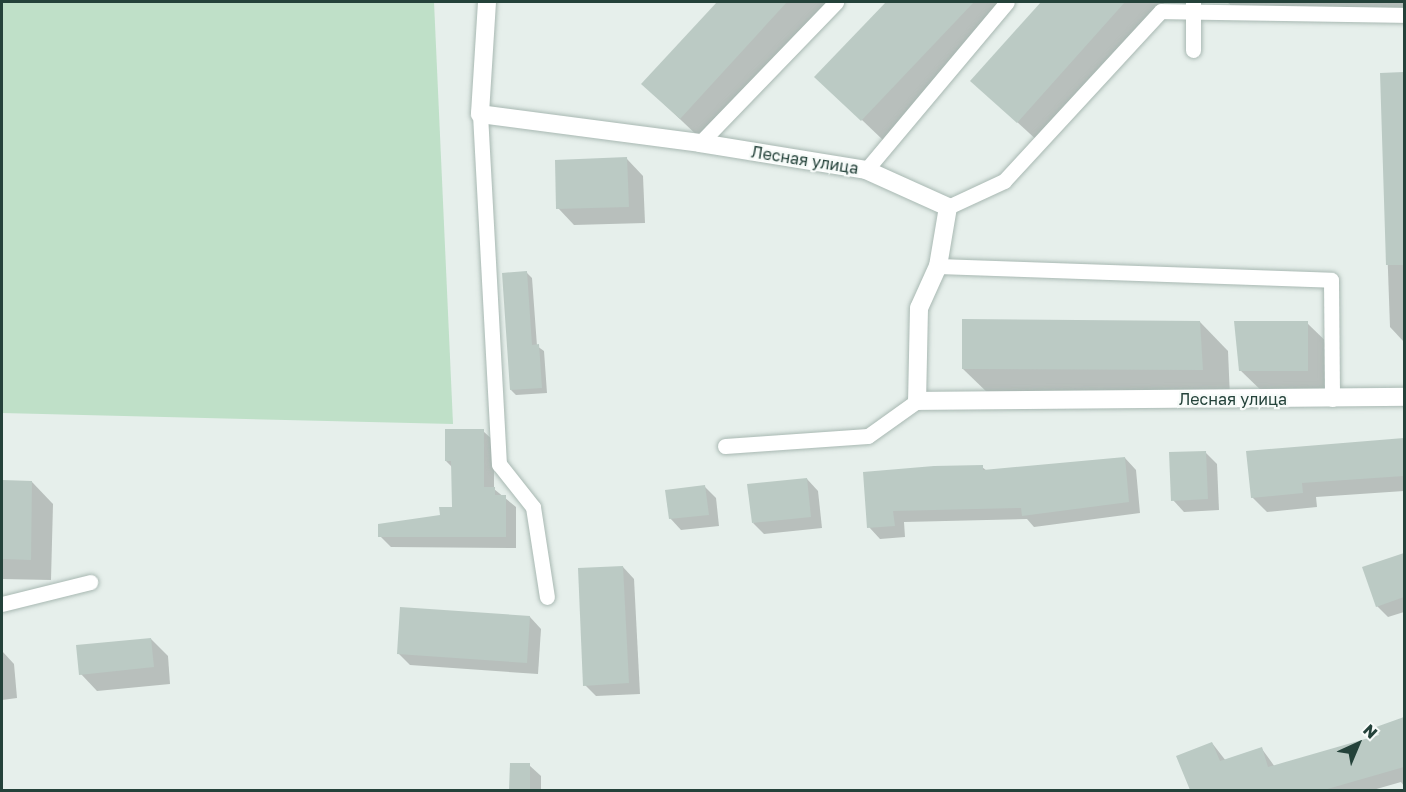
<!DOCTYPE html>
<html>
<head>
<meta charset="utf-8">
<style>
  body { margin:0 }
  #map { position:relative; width:1406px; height:792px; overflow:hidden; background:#e6efeb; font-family:"Golos Text",sans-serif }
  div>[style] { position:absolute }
  .green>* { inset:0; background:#bfe0c8 }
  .shadow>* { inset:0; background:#0003 }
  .building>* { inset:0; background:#bbcac4 }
  .roads { filter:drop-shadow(0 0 2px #a8b8b2) drop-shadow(0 0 2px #a8b8b2) }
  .service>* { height:15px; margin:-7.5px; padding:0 7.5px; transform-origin:7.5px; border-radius:7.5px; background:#fff }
  .minor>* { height:18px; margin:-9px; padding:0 9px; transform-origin:9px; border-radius:9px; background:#fff }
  span { translate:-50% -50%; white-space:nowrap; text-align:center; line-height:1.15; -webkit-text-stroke:4.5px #f7fbf9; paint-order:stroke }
  .street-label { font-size:16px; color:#24423a }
  .frame { position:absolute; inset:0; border:3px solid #24423a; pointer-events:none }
  .north { position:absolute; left:1328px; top:714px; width:60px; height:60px; -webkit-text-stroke:4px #f7fbf9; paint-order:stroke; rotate:44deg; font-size:16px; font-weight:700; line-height:24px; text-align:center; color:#24423a }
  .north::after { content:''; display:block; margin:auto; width:21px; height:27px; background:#24423a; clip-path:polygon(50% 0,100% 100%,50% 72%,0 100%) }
</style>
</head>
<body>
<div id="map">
  <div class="green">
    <div style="clip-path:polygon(2px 2px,434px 2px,453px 424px,2px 413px)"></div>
  </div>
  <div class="shadow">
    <div style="clip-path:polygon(719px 2px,827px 2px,702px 140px,643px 84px)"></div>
    <div style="clip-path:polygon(888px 2px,1015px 2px,884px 141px,817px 77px)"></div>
    <div style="clip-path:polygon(1043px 2px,1165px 2px,1040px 143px,972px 81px)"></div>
    <div style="clip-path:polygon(1227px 2px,1404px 2px,1404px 12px,1236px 10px)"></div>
    <div style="clip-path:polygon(1381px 74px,1404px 74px,1404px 342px,1390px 327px)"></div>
    <div style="clip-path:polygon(627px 159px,643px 176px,645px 223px,574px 225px,558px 208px)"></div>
    <div style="clip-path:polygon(527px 273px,532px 278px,537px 346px,544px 351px,547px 393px,516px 395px,511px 390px)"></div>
    <div style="clip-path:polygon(1200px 322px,1228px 351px,1230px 398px,992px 397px,963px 369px)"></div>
    <div style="clip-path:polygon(1307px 323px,1336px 351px,1336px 399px,1269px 398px,1240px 370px)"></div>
    <div style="clip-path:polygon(483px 431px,494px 441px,494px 489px,516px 507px,516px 548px,391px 547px,380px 536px,441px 516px,453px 508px,453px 468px,446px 461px)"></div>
    <div style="clip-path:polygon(1404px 439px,1404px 491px,1316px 497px,1317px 507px,1267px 512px,1252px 497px,1248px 452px)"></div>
    <div style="clip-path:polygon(1205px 452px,1217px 464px,1219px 510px,1184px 512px,1173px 500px)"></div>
    <div style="clip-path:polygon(1125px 458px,1136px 470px,1140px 513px,1034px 527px,1027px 519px,904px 522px,905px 537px,880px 539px,869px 527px,865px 474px,982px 467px,987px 471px)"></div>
    <div style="clip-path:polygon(807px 479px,818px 491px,822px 528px,764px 534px,753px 523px)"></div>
    <div style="clip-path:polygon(2px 481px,32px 482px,53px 504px,51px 580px,2px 579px)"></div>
    <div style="clip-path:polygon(705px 487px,716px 498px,719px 526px,681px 530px,670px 518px)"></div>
    <div style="clip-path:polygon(1401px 556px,1404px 559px,1404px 612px,1388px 617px,1377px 606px)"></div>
    <div style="clip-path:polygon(623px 567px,634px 579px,640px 694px,596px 696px,585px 685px)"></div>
    <div style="clip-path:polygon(530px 617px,541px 629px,538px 674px,410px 665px,399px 654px)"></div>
    <div style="clip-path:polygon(151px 639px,168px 656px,170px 684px,97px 691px,81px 674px)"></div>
    <div style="clip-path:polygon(2px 651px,14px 664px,17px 698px,2px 700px)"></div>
    <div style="clip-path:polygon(1404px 719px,1404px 786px,1401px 782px,1373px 790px,1192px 790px,1178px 757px,1212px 743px,1226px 761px,1262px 749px,1275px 767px,1381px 736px,1378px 728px)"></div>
    <div style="clip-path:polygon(511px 765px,529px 765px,541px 776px,541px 790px,511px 790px)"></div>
  </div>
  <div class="building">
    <div style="clip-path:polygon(717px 2px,787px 2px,680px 119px,641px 84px)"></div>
    <div style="clip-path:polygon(886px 2px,974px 2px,861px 121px,814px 77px)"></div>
    <div style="clip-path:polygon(1041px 2px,1125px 2px,1017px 123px,970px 81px)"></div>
    <div style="clip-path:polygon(1404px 72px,1404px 265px,1386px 265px,1380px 73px)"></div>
    <div style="clip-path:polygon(627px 157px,629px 207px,556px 209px,555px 160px)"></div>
    <div style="clip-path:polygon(527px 271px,532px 345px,539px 344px,542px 388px,510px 390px,502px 273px)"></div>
    <div style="clip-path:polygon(962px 319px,1200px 321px,1203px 370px,962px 369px)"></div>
    <div style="clip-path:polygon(1234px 321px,1308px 321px,1308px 371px,1239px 371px)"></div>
    <div style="clip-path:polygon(445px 429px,484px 429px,484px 487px,495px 487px,495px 495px,506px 495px,506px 537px,378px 537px,378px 524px,440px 515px,439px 507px,452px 507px,451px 461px,445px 461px)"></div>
    <div style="clip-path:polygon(1404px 438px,1404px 476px,1302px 483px,1303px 493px,1251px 498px,1246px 451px)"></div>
    <div style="clip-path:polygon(1206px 451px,1208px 499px,1171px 501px,1169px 452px)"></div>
    <div style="clip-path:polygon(1125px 457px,1129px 502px,1022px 516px,1021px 508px,893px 511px,895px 526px,867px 528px,863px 472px,934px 466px,983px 465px,983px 470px)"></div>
    <div style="clip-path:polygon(807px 478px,811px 517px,752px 523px,747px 484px)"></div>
    <div style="clip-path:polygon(2px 480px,32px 481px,31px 560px,2px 559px)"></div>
    <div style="clip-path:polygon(705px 485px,709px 515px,669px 519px,665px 490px)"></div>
    <div style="clip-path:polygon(1404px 553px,1404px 597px,1376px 607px,1362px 567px)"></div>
    <div style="clip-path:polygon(623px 566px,629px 683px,583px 686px,578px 568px)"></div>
    <div style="clip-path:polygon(400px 607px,530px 616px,527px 663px,397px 654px)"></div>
    <div style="clip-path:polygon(151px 638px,154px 667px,79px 675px,76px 645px)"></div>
    <div style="clip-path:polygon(1404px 717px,1404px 767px,1324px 790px,1190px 790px,1176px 756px,1212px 742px,1220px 761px,1262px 747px,1268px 767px,1379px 735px,1376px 727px)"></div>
    <div style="clip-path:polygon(510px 763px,530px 763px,530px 790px,509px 790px)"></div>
  </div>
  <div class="roads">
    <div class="service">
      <div style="left:1193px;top:2px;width:48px;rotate:90deg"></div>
      <div style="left:480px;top:114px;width:351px;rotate:86.9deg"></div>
      <div style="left:499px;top:464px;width:55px;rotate:51.7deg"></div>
      <div style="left:533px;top:507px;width:91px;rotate:81.2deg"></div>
      <div style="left:700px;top:143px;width:196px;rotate:-46deg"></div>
      <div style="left:866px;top:170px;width:219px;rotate:-50deg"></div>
      <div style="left:948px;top:207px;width:62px;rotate:-24.9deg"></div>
      <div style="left:1004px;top:181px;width:231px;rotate:-47.3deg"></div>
      <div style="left:1161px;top:11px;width:243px;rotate:0.9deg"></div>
      <div style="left:938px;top:266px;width:393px;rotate:2deg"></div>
      <div style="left:1331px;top:280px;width:119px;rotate:89.5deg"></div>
      <div style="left:725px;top:446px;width:143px;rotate:-4deg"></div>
      <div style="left:868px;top:436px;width:60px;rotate:-35.5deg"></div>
      <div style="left:2px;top:604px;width:91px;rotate:-14deg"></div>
    </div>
    <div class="minor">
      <div style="left:487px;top:2px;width:112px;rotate:93.6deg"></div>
      <div style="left:480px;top:114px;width:222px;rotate:7.5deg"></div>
      <div style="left:700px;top:143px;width:168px;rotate:9.2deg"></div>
      <div style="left:866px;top:170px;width:90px;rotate:24.3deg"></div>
      <div style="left:948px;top:207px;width:60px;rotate:99.6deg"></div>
      <div style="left:938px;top:266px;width:46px;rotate:114.3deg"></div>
      <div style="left:919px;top:308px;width:93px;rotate:91.2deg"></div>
      <div style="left:917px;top:401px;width:487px;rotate:-0.5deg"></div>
    </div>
  </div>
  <div class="street-label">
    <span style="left:805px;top:160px;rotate:9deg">Лесная улица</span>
    <span style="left:1233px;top:399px">Лесная улица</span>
  </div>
  <div class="frame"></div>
  <div class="north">N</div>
</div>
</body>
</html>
